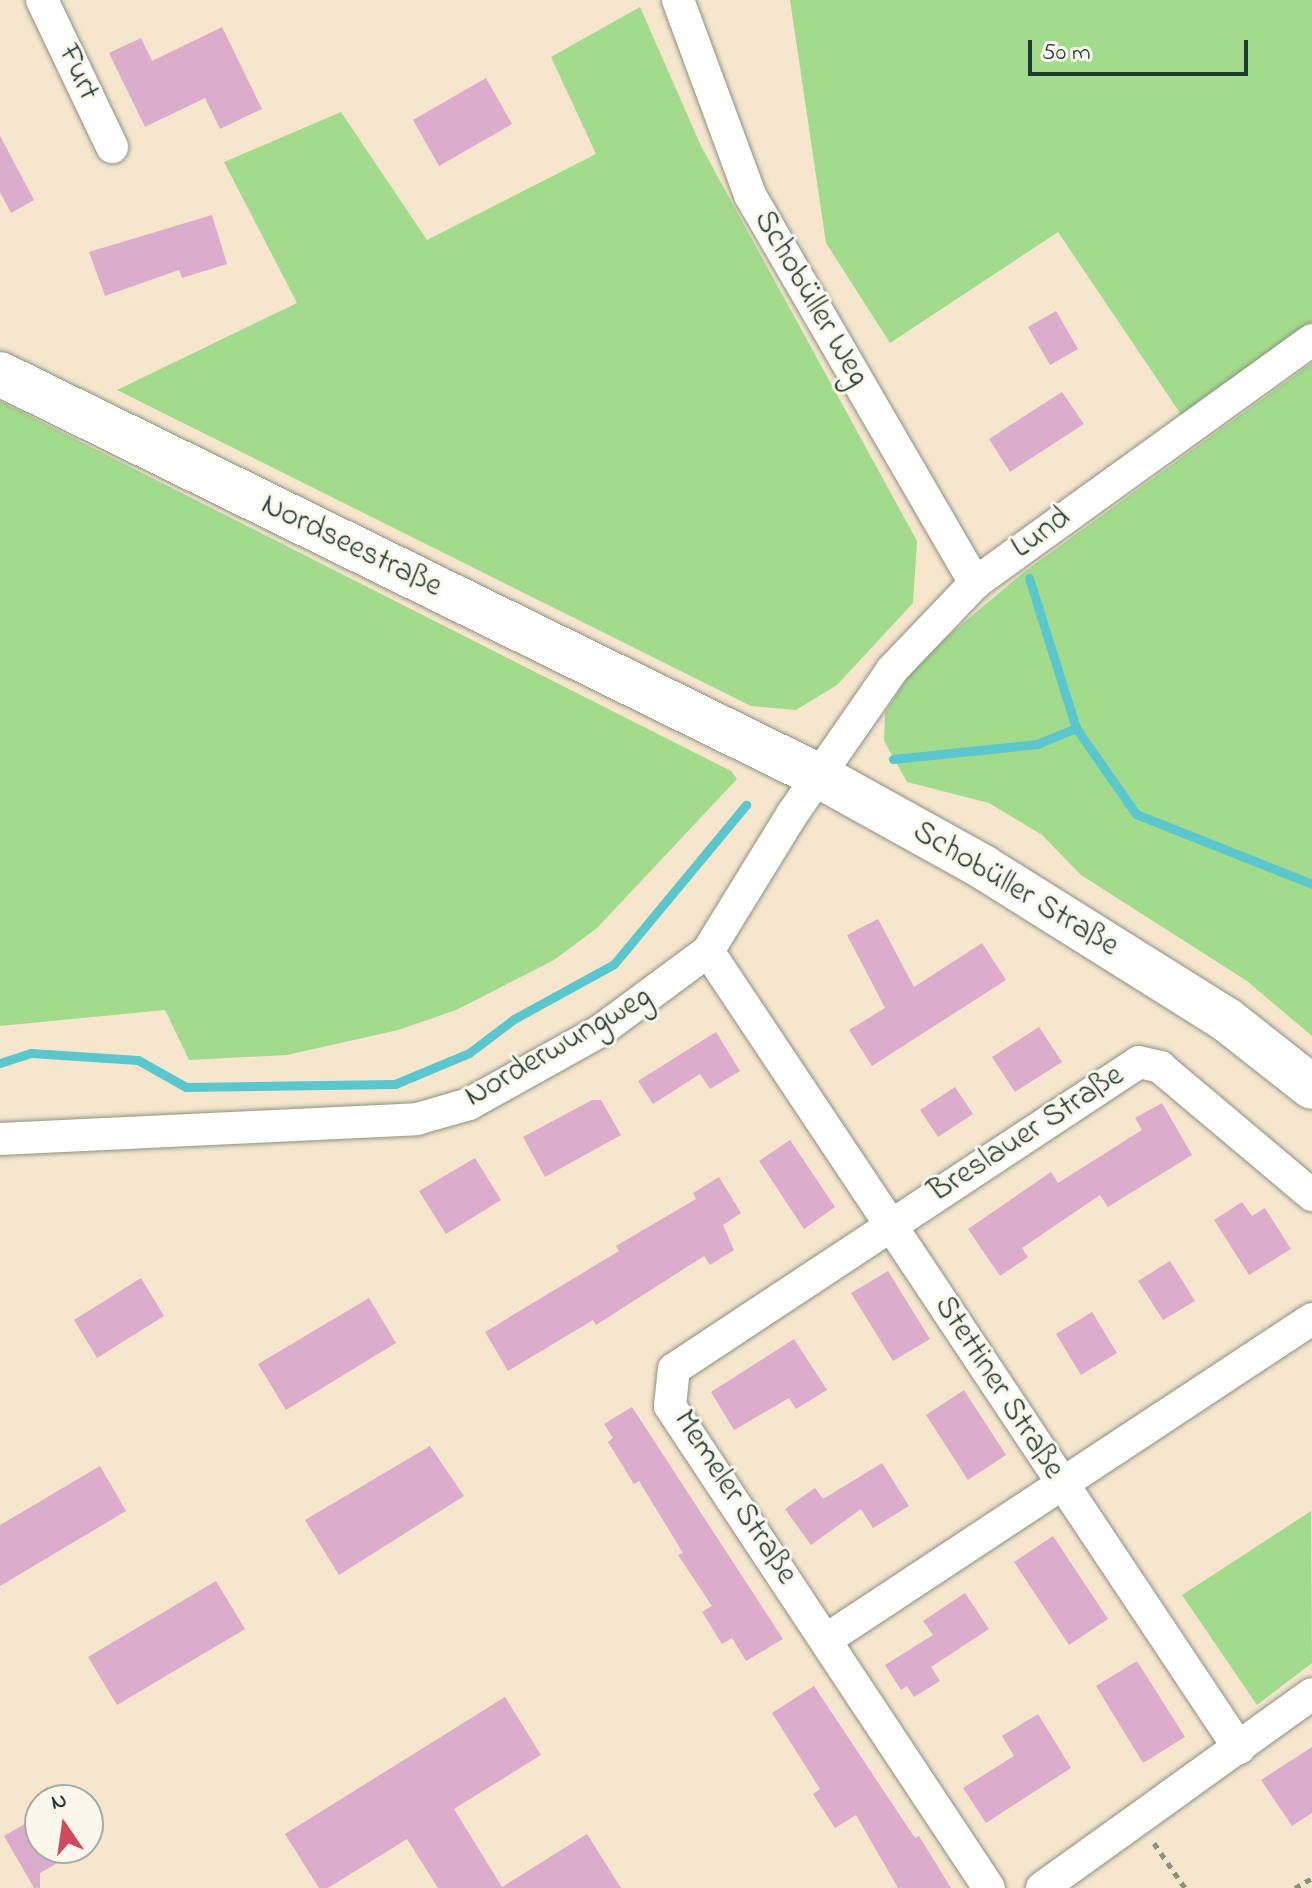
<!DOCTYPE html>
<html>
<head>
<meta charset="utf-8">
<style>
  body { margin:0 }
  #map { position:relative; width:1312px; height:1888px; overflow:hidden; background:#f5e6cd; font-family:"Indie Flower",sans-serif }
  div>[style] { position:absolute }
  .green>* { inset:0; background:#a3db8d }
  .stream>* { height:9px; margin:-4.5px; padding:0 4.5px; transform-origin:4.5px; border-radius:4.5px; background:#59c7cd }
  .building>* { inset:0; background:#dcaccd }
  .path>* { height:5px; margin-top:-2.5px; transform-origin:0; background:repeating-linear-gradient(90deg,#8a9280 0 6px,transparent 0 12px) }
  .roads { filter:drop-shadow(0 0 2px #8a9280) drop-shadow(0 0 2px #8a9280) }
  .street>* { height:32px; margin:-16px; padding:0 16px; transform-origin:16px; border-radius:16px; background:#fff }
  .secondary>* { height:44px; margin:-22px; padding:0 22px; transform-origin:22px; border-radius:22px; background:#fff }
  span { translate:-50% -50%; white-space:nowrap; text-align:center; line-height:1.15; -webkit-text-stroke:6px #fbf7ec; paint-order:stroke }
  .street-label { font-size:32px; color:#1f3d34 }
  .north { position:absolute; left:24px; top:1784px; width:80px; height:80px; box-sizing:border-box; background:#fbf7ec; border:2px solid #a3ada2; border-radius:50%; rotate:347deg; font-size:22px; font-weight:700; line-height:32px; text-align:center; color:#1f3d34 }
  .north::after { content:''; display:block; margin:auto; width:28px; height:36px; background:#d1495b; clip-path:polygon(50% 0,100% 100%,50% 72%,0 100%) }
  .scale { position:absolute; left:1028px; top:40px; width:220px; height:36px; box-sizing:border-box; border:4px solid #1f3d34; border-top:0; padding-left:10px; font-size:24px; line-height:28px; white-space:nowrap; color:#1f3d34; -webkit-text-stroke:6px #fbf7ec; paint-order:stroke }
</style>
</head>
<body>
<div id="map">
  <div class="green">
    <div style="clip-path:polygon(790px 0,1312px 0,1312px 322px,1182px 416px,1058px 232px,890px 343px,826px 243px)"></div>
    <div style="clip-path:polygon(640px 7px,701px 146px,917px 541px,913px 603px,837px 685px,796px 710px,751px 706px,117px 390px,297px 303px,224px 162px,341px 112px,427px 240px,596px 154px,551px 57px)"></div>
    <div style="clip-path:polygon(1312px 363px,1312px 1036px,1247px 981px,1081px 875px,1042px 835px,989px 803px,907px 782px,884px 741px,885px 713px,917px 662px,1024px 572px)"></div>
    <div style="clip-path:polygon(0 401px,731px 771px,737px 779px,597px 928px,554px 960px,456px 1010px,398px 1030px,287px 1055px,189px 1060px,165px 1010px,0 1026px)"></div>
    <div style="clip-path:polygon(1311px 1511px,1312px 1663px,1257px 1705px,1182px 1595px)"></div>
  </div>
  <div class="stream">
    <div style="left:1029px;top:578px;width:157px;rotate:72.6deg"></div>
    <div style="left:1076px;top:728px;width:105px;rotate:55.1deg"></div>
    <div style="left:1136px;top:814px;width:189px;rotate:21.7deg"></div>
    <div style="left:893px;top:759px;width:145px;rotate:-5.9deg"></div>
    <div style="left:1037px;top:744px;width:42px;rotate:-22.3deg"></div>
    <div style="left:0;top:1063px;width:33px;rotate:-18deg"></div>
    <div style="left:31px;top:1053px;width:107px;rotate:3.7deg"></div>
    <div style="left:138px;top:1060px;width:55px;rotate:29.4deg"></div>
    <div style="left:186px;top:1087px;width:209px;rotate:-0.8deg"></div>
    <div style="left:395px;top:1084px;width:80px;rotate:-22.7deg"></div>
    <div style="left:469px;top:1053px;width:56px;rotate:-37.1deg"></div>
    <div style="left:514px;top:1019px;width:114px;rotate:-28.8deg"></div>
    <div style="left:614px;top:964px;width:207px;rotate:-50.3deg"></div>
  </div>
  <div class="building">
    <div style="clip-path:polygon(222px 27px,262px 109px,220px 129px,205px 98px,145px 127px,109px 53px,141px 38px,152px 61px)"></div>
    <div style="clip-path:polygon(486px 78px,512px 124px,439px 166px,413px 120px)"></div>
    <div style="clip-path:polygon(0 136px,34px 200px,11px 213px,0 192px)"></div>
    <div style="clip-path:polygon(212px 215px,227px 264px,182px 278px,179px 270px,105px 296px,89px 252px)"></div>
    <div style="clip-path:polygon(1056px 311px,1078px 349px,1050px 365px,1028px 327px)"></div>
    <div style="clip-path:polygon(1062px 392px,1084px 424px,1010px 472px,989px 439px)"></div>
    <div style="clip-path:polygon(878px 919px,914px 987px,982px 943px,1006px 980px,872px 1066px,849px 1030px,885px 1008px,847px 935px)"></div>
    <div style="clip-path:polygon(1039px 1027px,1062px 1062px,1015px 1092px,992px 1057px)"></div>
    <div style="clip-path:polygon(716px 1032px,740px 1071px,710px 1089px,700px 1074px,653px 1104px,638px 1081px)"></div>
    <div style="clip-path:polygon(955px 1087px,973px 1114px,938px 1137px,920px 1110px)"></div>
    <div style="clip-path:polygon(592px 1100px,601px 1100px,621px 1135px,545px 1177px,523px 1137px)"></div>
    <div style="clip-path:polygon(1162px 1103px,1192px 1155px,1108px 1207px,1100px 1195px,1022px 1248px,1028px 1257px,1000px 1276px,968px 1229px,1051px 1172px,1058px 1183px,1142px 1130px,1135px 1118px)"></div>
    <div style="clip-path:polygon(790px 1140px,835px 1207px,804px 1229px,759px 1161px)"></div>
    <div style="clip-path:polygon(475px 1158px,501px 1200px,446px 1234px,419px 1191px)"></div>
    <div style="clip-path:polygon(719px 1177px,741px 1213px,723px 1225px,734px 1250px,710px 1265px,704px 1256px,596px 1325px,593px 1320px,508px 1371px,485px 1332px,619px 1251px,616px 1246px,696px 1199px,693px 1193px)"></div>
    <div style="clip-path:polygon(1242px 1202px,1252px 1216px,1265px 1208px,1291px 1249px,1249px 1275px,1214px 1220px)"></div>
    <div style="clip-path:polygon(1170px 1261px,1195px 1301px,1163px 1320px,1138px 1281px)"></div>
    <div style="clip-path:polygon(888px 1271px,930px 1339px,893px 1361px,851px 1293px)"></div>
    <div style="clip-path:polygon(141px 1278px,164px 1316px,97px 1358px,74px 1320px)"></div>
    <div style="clip-path:polygon(369px 1298px,396px 1343px,286px 1410px,258px 1364px)"></div>
    <div style="clip-path:polygon(1092px 1312px,1117px 1353px,1081px 1375px,1056px 1334px)"></div>
    <div style="clip-path:polygon(794px 1339px,827px 1390px,796px 1409px,789px 1398px,734px 1430px,711px 1392px)"></div>
    <div style="clip-path:polygon(964px 1390px,1006px 1455px,968px 1480px,926px 1415px)"></div>
    <div style="clip-path:polygon(632px 1407px,783px 1639px,746px 1661px,732px 1638px,722px 1644px,702px 1612px,712px 1606px,678px 1555px,683px 1553px,639px 1481px,634px 1484px,608px 1442px,613px 1438px,604px 1424px)"></div>
    <div style="clip-path:polygon(430px 1446px,464px 1496px,339px 1575px,305px 1520px)"></div>
    <div style="clip-path:polygon(882px 1463px,909px 1506px,873px 1528px,861px 1509px,811px 1545px,785px 1509px,815px 1488px,823px 1499px)"></div>
    <div style="clip-path:polygon(100px 1466px,126px 1511px,0 1586px,0 1525px)"></div>
    <div style="clip-path:polygon(1053px 1536px,1108px 1619px,1069px 1645px,1014px 1562px)"></div>
    <div style="clip-path:polygon(216px 1581px,245px 1629px,117px 1705px,88px 1657px)"></div>
    <div style="clip-path:polygon(965px 1593px,989px 1629px,931px 1667px,940px 1681px,914px 1697px,907px 1686px,901px 1690px,885px 1665px,933px 1635px,923px 1621px)"></div>
    <div style="clip-path:polygon(1137px 1661px,1185px 1737px,1143px 1763px,1096px 1686px)"></div>
    <div style="clip-path:polygon(814px 1686px,915px 1838px,919px 1836px,951px 1888px,898px 1888px,856px 1815px,835px 1828px,813px 1794px,820px 1789px,772px 1713px)"></div>
    <div style="clip-path:polygon(505px 1697px,541px 1755px,454px 1809px,502px 1887px,587px 1834px,621px 1888px,438px 1888px,407px 1839px,328px 1888px,319px 1888px,285px 1834px)"></div>
    <div style="clip-path:polygon(1038px 1714px,1071px 1768px,986px 1823px,963px 1788px,1014px 1756px,1002px 1736px)"></div>
    <div style="clip-path:polygon(1312px 1747px,1312px 1813px,1292px 1826px,1261px 1780px)"></div>
    <div style="clip-path:polygon(40px 1815px,40px 1848px,84px 1848px,40px 1873px,40px 1888px,34px 1888px,4px 1836px)"></div>
  </div>
  <div class="path">
    <div style="left:1154px;top:1843px;width:55px;rotate:55.4deg"></div>
    <div style="left:1295px;top:1888px;width:20px;rotate:-30deg"></div>
  </div>
  <div class="roads">
    <div class="street">
      <div style="left:42px;top:0;width:163px;rotate:64.5deg"></div>
      <div style="left:678px;top:0;width:208px;rotate:69.7deg"></div>
      <div style="left:750px;top:195px;width:449px;rotate:59.9deg"></div>
      <div style="left:708px;top:951px;width:958px;rotate:56.33deg"></div>
      <div style="left:0;top:1139px;width:417px;rotate:-2.7deg"></div>
      <div style="left:417px;top:1119px;width:54px;rotate:-16.1deg"></div>
      <div style="left:469px;top:1104px;width:150px;rotate:-29.1deg"></div>
      <div style="left:600px;top:1031px;width:134px;rotate:-36.5deg"></div>
      <div style="left:708px;top:951px;width:162px;rotate:-58.4deg"></div>
      <div style="left:793px;top:813px;width:174px;rotate:-55.3deg"></div>
      <div style="left:892px;top:670px;width:120px;rotate:-46.3deg"></div>
      <div style="left:975px;top:583px;width:415px;rotate:-35.8deg"></div>
      <div style="left:827px;top:1639px;width:581px;rotate:-33.42deg"></div>
      <div style="left:989px;top:1888px;width:578px;rotate:-123.5deg"></div>
      <div style="left:670px;top:1406px;width:37px;rotate:-84deg"></div>
      <div style="left:674px;top:1369px;width:557px;rotate:-33.43deg"></div>
      <div style="left:1139px;top:1062px;width:22px;rotate:13deg"></div>
      <div style="left:1160px;top:1067px;width:199px;rotate:40.1deg"></div>
      <div style="left:1042px;top:1888px;width:332px;rotate:-35.7deg"></div>
    </div>
    <div class="secondary">
      <div style="left:0;top:374px;width:912px;rotate:26.14deg"></div>
      <div style="left:819px;top:776px;width:188px;rotate:29deg"></div>
      <div style="left:983px;top:867px;width:288px;rotate:32.1deg"></div>
      <div style="left:1227px;top:1020px;width:108px;rotate:38.2deg"></div>
    </div>
  </div>
  <div class="street-label">
    <span style="left:77px;top:73px;rotate:65deg">Furt</span>
    <span style="left:810px;top:299px;rotate:60deg">Schobüller Weg</span>
    <span style="left:1042px;top:534px;rotate:-36deg">Lund</span>
    <span style="left:351px;top:547px;rotate:26deg">Nordseestraße</span>
    <span style="left:1015px;top:890px;rotate:31deg">Schobüller Straße</span>
    <span style="left:559px;top:1048px;rotate:-30deg">Norderwungweg</span>
    <span style="left:1027px;top:1135px;rotate:-33deg">Breslauer Straße</span>
    <span style="left:998px;top:1388px;rotate:57deg">Stettiner Straße</span>
    <span style="left:734px;top:1498px;rotate:57deg">Memeler Straße</span>
  </div>
  <div class="north">N</div>
  <div class="scale">50 m</div>
</div>
</body>
</html>
